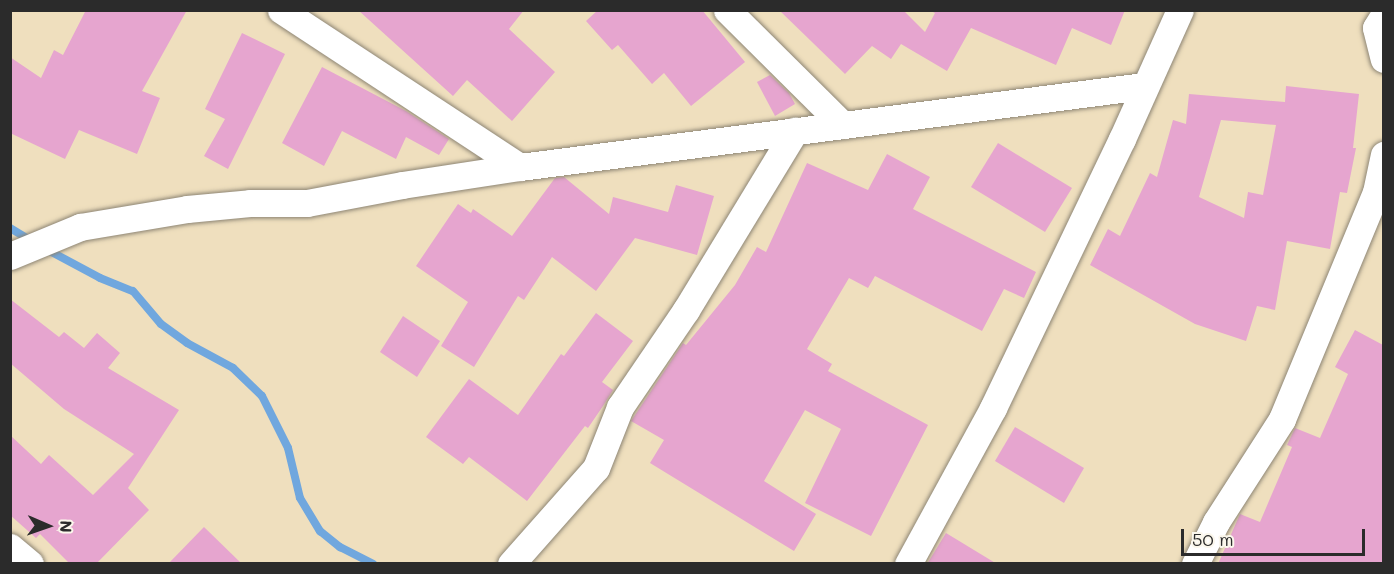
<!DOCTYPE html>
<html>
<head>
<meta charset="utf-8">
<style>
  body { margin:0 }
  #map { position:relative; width:1394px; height:574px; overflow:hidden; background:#efdfbe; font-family:Mali,sans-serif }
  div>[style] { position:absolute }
  .stream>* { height:8px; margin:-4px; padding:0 4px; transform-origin:4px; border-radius:4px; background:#70a7de }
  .building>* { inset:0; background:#e6a5cf }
  .roads { filter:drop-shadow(0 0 2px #8d8574) drop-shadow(0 0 2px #8d8574) }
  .minor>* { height:27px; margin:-13.5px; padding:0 13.5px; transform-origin:13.5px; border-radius:13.5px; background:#fff }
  span { translate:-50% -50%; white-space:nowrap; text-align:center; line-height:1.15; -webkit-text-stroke:6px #fbf7ec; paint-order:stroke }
  .frame { position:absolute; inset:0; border:12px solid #2b2b2b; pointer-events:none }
  .north { position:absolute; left:18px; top:496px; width:60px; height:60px; -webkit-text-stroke:4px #fbf7ec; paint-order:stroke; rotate:92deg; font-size:16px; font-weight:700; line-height:24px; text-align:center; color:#2b2b2b }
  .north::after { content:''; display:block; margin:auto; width:21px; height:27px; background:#2b2b2b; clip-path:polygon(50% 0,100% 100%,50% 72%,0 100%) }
  .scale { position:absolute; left:1181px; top:529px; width:184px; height:27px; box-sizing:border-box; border:3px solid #2b2b2b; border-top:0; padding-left:8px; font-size:18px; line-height:21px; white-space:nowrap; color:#2b2b2b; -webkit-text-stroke:4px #fbf7ec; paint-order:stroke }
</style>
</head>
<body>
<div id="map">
  <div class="stream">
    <div style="left:10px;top:228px;width:23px;rotate:31deg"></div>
    <div style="left:46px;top:249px;width:61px;rotate:28.2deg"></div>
    <div style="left:100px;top:278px;width:35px;rotate:22deg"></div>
    <div style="left:133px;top:291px;width:43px;rotate:49.7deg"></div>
    <div style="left:161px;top:324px;width:32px;rotate:36deg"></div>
    <div style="left:187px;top:343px;width:52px;rotate:28.5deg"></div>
    <div style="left:233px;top:368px;width:40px;rotate:44deg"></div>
    <div style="left:262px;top:396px;width:58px;rotate:63.4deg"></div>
    <div style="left:288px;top:448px;width:51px;rotate:76.5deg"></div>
    <div style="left:300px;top:498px;width:39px;rotate:59deg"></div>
    <div style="left:320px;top:531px;width:26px;rotate:39deg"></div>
    <div style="left:340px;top:547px;width:37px;rotate:27deg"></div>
  </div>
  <div class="building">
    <div style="clip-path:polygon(86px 10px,187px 10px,142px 91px,160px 98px,137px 154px,79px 130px,65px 159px,10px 133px,10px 57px,41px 78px,54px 50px,63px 55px)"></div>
    <div style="clip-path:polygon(358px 10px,524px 10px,509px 29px,555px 72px,512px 121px,467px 80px,453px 96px)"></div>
    <div style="clip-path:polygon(598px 10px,702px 10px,745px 62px,691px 106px,664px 73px,652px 84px,618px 45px,612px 50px,586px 21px)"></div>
    <div style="clip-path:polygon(779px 10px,903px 10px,925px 32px,935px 13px,929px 10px,1125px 10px,1111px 45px,1072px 28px,1056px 65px,971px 28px,947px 71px,901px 44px,891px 59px,872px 46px,845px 74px)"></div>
    <div style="clip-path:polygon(242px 33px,285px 54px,228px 169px,204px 156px,225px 119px,205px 109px)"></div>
    <div style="clip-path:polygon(322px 67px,406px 111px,449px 139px,439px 155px,406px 137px,396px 159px,342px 131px,324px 166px,282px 143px)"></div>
    <div style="clip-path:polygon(770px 75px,789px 93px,795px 104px,775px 116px,757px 82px)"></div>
    <div style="clip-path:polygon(evenodd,1286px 86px,1359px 94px,1353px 148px,1356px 148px,1347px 193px,1340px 192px,1330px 249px,1287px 241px,1275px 310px,1257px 306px,1246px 341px,1195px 324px,1090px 265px,1108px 229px,1120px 236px,1150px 173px,1157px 177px,1173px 120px,1186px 124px,1189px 94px,1285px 102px,1286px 86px,1221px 120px,1276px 125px,1263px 195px,1248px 192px,1244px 218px,1199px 197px,1221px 120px)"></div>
    <div style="clip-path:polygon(998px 143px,1072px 188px,1045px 232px,971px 187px)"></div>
    <div style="clip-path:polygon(887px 154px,930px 177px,913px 209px,1036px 272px,1024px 298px,1004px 289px,982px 331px,875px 276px,868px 288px,849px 278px,807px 349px,832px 364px,828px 371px,928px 425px,871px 536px,805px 503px,841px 429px,805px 410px,764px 481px,816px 514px,794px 551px,650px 463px,664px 440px,631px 421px,683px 343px,686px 345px,735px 285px,757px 247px,766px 252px,807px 163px,868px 190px)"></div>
    <div style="clip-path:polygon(564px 177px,609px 214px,613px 197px,668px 212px,676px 185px,714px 196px,697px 255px,635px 238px,596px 291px,552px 257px,524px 300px,518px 296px,474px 367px,441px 346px,468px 302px,416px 266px,458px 204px,471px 213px,473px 209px,512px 236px,555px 178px)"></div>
    <div style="clip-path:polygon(10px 299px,59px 337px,64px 332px,84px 348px,97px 333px,120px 353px,108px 368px,179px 410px,128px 488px,149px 510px,96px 564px,70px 564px,40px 534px,36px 538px,10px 515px,10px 435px,41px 464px,49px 455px,93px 495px,134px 454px,64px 409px,10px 363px)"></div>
    <div style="clip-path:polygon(596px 313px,633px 341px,602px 382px,613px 390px,603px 406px,588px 428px,585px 426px,527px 501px,469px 457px,463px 464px,426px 437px,469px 379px,518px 415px,561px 354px,564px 356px)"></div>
    <div style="clip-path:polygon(403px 316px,440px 341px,417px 377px,380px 352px)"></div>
    <div style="clip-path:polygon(1355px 330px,1383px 345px,1383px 564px,1218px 564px,1240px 514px,1260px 522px,1292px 447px,1287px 445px,1295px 428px,1320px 438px,1348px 374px,1335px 367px)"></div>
    <div style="clip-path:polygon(1015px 427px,1084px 468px,1064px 503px,995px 461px)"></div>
    <div style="clip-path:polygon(204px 527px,242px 564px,168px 564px)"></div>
    <div style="clip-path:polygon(946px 533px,997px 564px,927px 564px)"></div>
  </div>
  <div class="roads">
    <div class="minor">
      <div style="left:281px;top:10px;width:286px;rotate:33.3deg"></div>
      <div style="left:727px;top:10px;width:163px;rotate:44.8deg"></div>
      <div style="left:1384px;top:15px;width:15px;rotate:122deg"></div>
      <div style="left:1376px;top:28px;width:32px;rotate:76deg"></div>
      <div style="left:10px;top:256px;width:76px;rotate:-22.5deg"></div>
      <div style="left:80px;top:227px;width:109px;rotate:-9.5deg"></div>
      <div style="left:187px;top:209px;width:63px;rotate:-5.4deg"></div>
      <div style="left:250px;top:203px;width:57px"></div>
      <div style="left:307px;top:203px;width:97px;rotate:-10.7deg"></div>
      <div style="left:402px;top:185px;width:119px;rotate:-8.7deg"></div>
      <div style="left:520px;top:167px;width:629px;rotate:-7.4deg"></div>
      <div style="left:10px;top:547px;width:26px;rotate:40deg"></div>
      <div style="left:511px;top:564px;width:128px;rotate:-48.5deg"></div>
      <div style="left:596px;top:468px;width:66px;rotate:-68.5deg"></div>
      <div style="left:620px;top:407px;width:117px;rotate:-55.8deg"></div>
      <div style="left:686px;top:310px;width:210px;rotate:-58.7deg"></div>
      <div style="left:908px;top:564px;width:178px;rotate:-61.4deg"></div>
      <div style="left:993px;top:408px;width:298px;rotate:-64.4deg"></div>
      <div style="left:1122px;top:139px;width:141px;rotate:-65.8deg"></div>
      <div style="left:1195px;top:564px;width:47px;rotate:-63.4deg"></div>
      <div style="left:1216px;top:522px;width:122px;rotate:-57.3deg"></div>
      <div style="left:1282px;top:419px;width:246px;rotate:-67.5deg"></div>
      <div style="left:1376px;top:192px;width:38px;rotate:-78deg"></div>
    </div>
  </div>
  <div class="frame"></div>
  <div class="north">N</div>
  <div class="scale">50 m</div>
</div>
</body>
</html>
